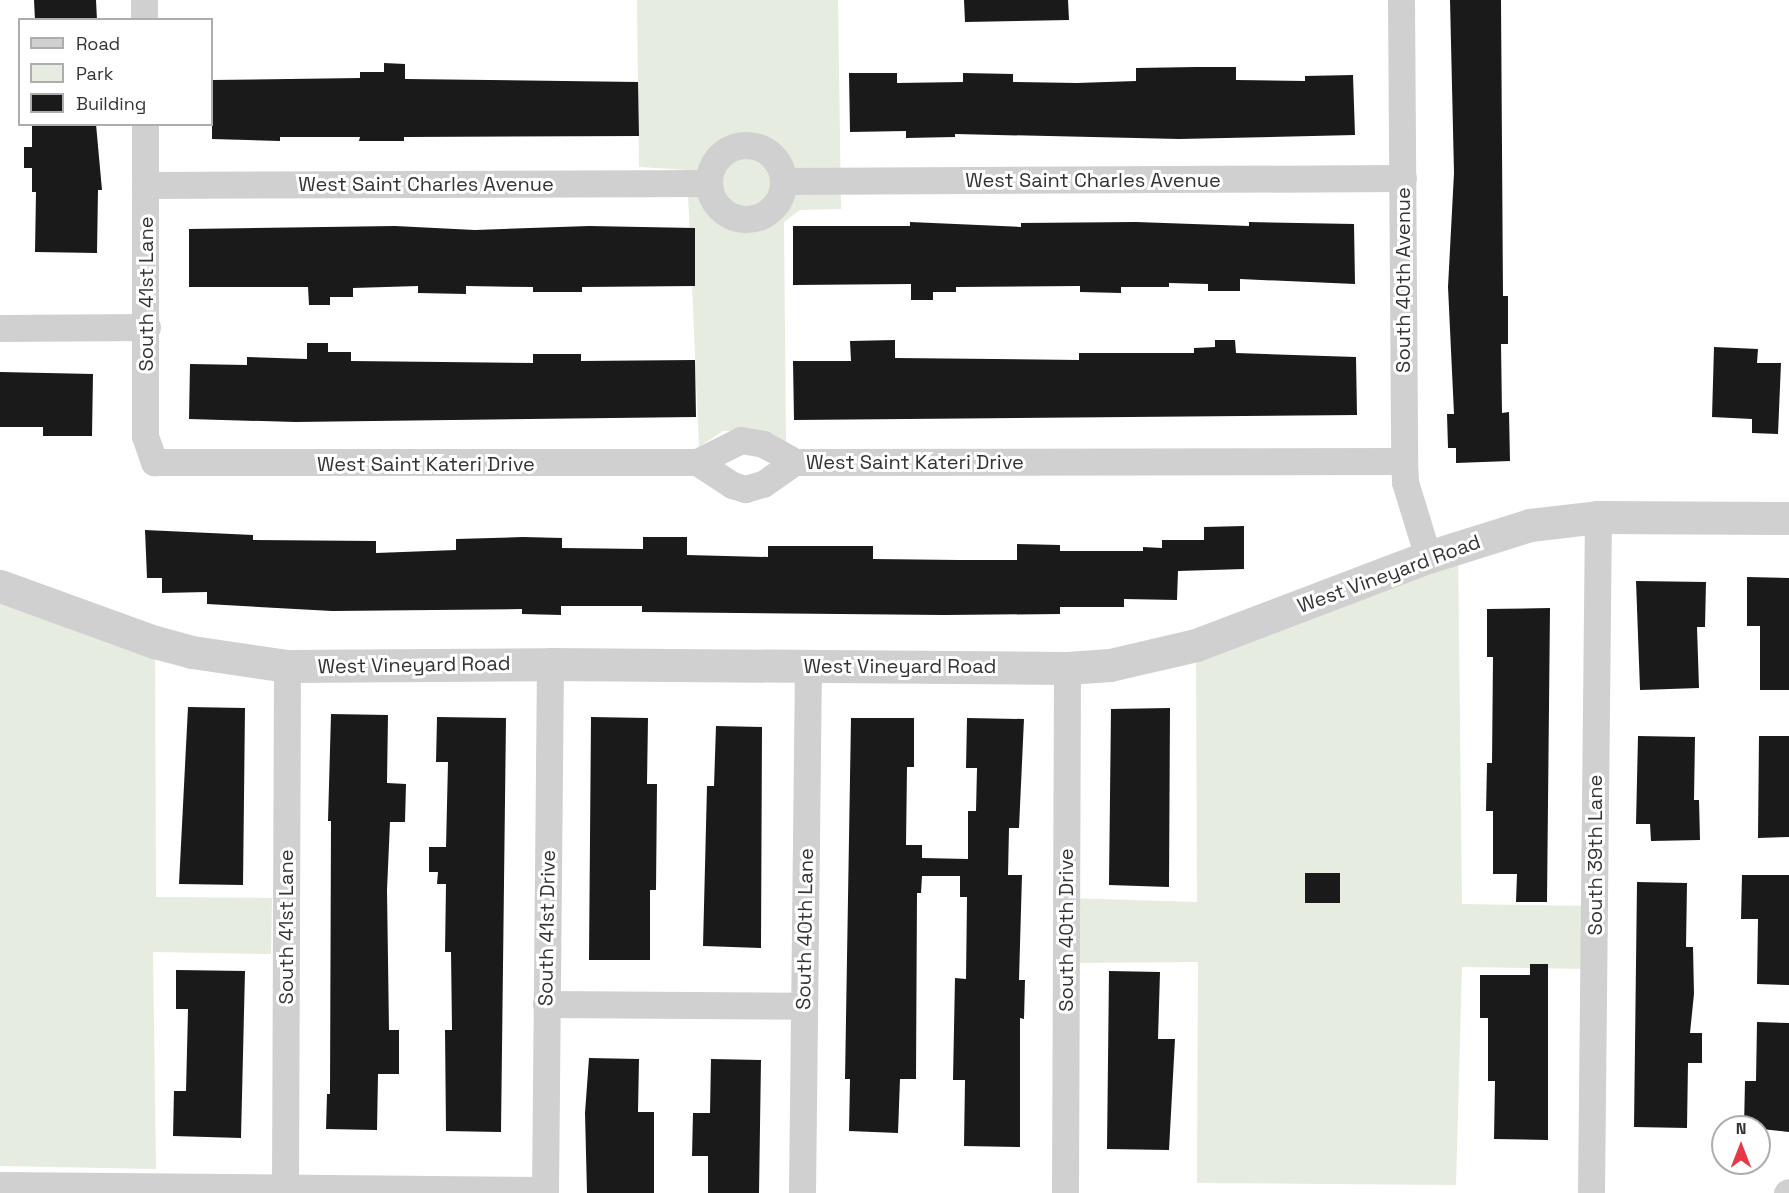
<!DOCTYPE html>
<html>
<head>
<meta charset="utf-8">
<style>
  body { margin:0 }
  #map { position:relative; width:1789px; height:1193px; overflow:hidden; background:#fff; font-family:"Space Grotesk",sans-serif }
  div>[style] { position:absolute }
  .green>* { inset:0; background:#e6ecdf }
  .building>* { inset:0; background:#1a1a1a }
  .minor>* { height:27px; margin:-13.5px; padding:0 13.5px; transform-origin:13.5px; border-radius:13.5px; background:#d0d0d0 }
  .minor>.ring { margin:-13.5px; padding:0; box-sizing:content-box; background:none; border:27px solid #d0d0d0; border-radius:50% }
  .tertiary>* { height:33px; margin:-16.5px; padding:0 16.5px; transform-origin:16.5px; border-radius:16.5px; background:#d0d0d0 }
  span { translate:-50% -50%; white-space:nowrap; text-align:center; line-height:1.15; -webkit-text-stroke:6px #fff; paint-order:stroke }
  .street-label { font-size:20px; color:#333 }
  .legend { position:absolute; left:18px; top:18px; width:195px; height:108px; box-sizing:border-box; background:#fff; border:2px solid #adadad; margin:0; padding:8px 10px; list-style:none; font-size:18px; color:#333 }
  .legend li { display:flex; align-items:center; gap:12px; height:30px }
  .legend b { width:30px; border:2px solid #adadad }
  .north { position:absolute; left:1711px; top:1115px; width:60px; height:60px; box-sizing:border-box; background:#fff; border:2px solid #adadad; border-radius:50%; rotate:0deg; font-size:16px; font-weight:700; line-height:24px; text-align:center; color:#333 }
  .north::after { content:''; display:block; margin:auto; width:21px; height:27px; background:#e63946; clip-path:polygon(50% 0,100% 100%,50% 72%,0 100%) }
</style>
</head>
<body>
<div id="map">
  <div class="green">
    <div style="clip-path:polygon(637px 0,838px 0,841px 209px,800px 210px,784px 222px,786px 448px,752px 431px,723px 431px,699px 447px,687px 170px,639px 167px)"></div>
    <div style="clip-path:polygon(1458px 547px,1462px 904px,1595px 906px,1595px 969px,1462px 967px,1456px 1185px,1197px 1183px,1198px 962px,1066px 963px,1066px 898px,1197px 902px,1196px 645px)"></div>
    <div style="clip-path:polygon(0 586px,155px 642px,156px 897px,272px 898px,271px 954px,153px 952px,156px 1169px,0 1166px)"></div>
  </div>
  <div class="building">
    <div style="clip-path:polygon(34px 0,96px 0,97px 20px,35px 20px)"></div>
    <div style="clip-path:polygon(964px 0,1068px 0,1069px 20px,965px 22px)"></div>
    <div style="clip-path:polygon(1450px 0,1501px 0,1503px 296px,1508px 296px,1508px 344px,1501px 344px,1502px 413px,1509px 412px,1510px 461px,1456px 463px,1456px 448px,1448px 448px,1447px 414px,1454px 414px,1448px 287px,1454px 173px)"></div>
    <div style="clip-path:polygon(384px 63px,405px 64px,405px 79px,638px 82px,639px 136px,404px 137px,404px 141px,359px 141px,360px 137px,280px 137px,280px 141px,212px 139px,212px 80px,360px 78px,360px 72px,384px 72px)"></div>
    <div style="clip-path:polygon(1196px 67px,1236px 67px,1236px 80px,1305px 81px,1305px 76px,1353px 75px,1355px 135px,1179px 139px,955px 134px,955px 137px,906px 138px,906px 131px,850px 132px,849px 73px,897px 73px,897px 83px,963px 82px,963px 73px,1013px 74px,1013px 82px,1077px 83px,1136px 81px,1136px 68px)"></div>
    <div style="clip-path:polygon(32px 124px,96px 124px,102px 190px,98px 190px,97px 253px,35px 252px,36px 192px,32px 192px,32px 168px,24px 168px,24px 147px,32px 147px)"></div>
    <div style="clip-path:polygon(910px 222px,1021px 227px,1021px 223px,1136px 222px,1249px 226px,1249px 222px,1354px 224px,1355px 284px,1240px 279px,1240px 291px,1208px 291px,1208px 284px,1169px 283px,1169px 287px,1121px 287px,1121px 293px,1080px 292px,1080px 286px,956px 287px,956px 292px,933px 292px,933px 300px,911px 300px,911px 284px,793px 285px,793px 226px,910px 226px)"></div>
    <div style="clip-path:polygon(395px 226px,475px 230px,589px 226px,695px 228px,695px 286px,582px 287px,582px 292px,533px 292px,533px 287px,466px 286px,466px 294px,418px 293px,418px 286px,353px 288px,353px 297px,330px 297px,330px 305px,309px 305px,308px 287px,189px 287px,189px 229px)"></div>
    <div style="clip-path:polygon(895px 340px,895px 358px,1079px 360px,1079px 353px,1194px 353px,1194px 348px,1215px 347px,1215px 340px,1235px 340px,1236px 353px,1356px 357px,1357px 415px,794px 420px,793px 361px,851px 361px,850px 341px)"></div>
    <div style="clip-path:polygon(307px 343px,328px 343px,328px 352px,351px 352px,351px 361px,533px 363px,533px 354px,581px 354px,581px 361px,695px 360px,696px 417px,295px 422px,189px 419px,190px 364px,247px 365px,247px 357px,307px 359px)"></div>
    <div style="clip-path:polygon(1714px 347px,1758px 349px,1757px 363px,1781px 363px,1778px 434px,1752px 433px,1752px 419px,1712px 417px)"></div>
    <div style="clip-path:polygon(0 372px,93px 374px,92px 436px,43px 436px,43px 427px,0 427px)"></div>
    <div style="clip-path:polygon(1244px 526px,1244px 569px,1178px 571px,1177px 600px,1124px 599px,1124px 607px,1060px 607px,1060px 614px,944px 615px,642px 612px,642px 606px,561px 606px,561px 615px,522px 614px,522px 609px,332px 611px,207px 604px,207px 592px,162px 593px,162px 578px,147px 578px,145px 530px,253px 535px,253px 540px,376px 541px,376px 553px,456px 550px,456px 539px,523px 537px,562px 538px,562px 548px,643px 549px,643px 537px,687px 537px,687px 555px,768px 557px,768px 546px,873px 546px,873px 559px,959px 560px,1017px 560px,1017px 544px,1060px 545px,1060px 551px,1143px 551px,1143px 547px,1162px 548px,1162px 540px,1204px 540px,1204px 527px)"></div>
    <div style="clip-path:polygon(1747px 577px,1789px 578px,1789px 690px,1760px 690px,1760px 626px,1747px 626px)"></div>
    <div style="clip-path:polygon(1636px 581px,1706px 582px,1705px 627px,1697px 627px,1699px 688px,1640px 690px)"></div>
    <div style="clip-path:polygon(1550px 608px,1547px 902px,1516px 902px,1517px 874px,1493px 874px,1493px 811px,1486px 811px,1487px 763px,1492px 763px,1493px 657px,1487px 657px,1487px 609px)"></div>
    <div style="clip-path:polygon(188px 707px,245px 708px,243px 885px,179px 884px)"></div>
    <div style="clip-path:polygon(1170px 708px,1169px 887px,1109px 885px,1111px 709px)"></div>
    <div style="clip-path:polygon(331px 714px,388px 715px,387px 783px,406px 784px,405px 822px,390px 822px,387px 890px,389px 1030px,399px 1030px,399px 1074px,378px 1074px,377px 1130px,326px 1129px,327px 1094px,330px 1094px,331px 821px,328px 821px)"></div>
    <div style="clip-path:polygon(437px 717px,506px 718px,501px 1132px,446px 1131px,445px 1030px,452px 1030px,451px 952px,445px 952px,446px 884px,437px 884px,438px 872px,429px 872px,429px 847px,446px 847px,448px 762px,436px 762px)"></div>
    <div style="clip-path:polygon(591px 717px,648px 718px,647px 784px,657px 784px,656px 890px,650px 890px,650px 960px,589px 960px)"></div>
    <div style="clip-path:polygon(851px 718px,914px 718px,914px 767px,907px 767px,906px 845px,922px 845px,922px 858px,968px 859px,968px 811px,976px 811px,977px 768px,966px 768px,967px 718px,1024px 719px,1019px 828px,1009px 828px,1008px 875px,1022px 875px,1019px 980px,1025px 980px,1024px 1019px,1020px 1018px,1020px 1147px,964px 1146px,965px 1080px,953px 1080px,955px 978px,966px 979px,967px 897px,960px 897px,960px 876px,922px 876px,921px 893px,917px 893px,916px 1079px,900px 1079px,898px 1133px,849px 1131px,850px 1079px,845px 1079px)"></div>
    <div style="clip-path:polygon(716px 726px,762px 727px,761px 948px,703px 946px,707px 786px,714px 786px)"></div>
    <div style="clip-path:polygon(1638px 736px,1695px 737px,1694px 800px,1699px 800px,1700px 840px,1651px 841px,1650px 824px,1636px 824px)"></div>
    <div style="clip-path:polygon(1759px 736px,1789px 736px,1789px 837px,1758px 838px)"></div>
    <div style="clip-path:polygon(1305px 873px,1340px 873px,1340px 903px,1305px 903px)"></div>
    <div style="clip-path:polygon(1742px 875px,1789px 875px,1789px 985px,1757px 984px,1758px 919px,1741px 919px)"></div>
    <div style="clip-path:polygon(1637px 882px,1687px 883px,1686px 947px,1693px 947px,1694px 994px,1690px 1033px,1702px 1033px,1702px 1063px,1688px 1063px,1687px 1128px,1634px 1127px)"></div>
    <div style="clip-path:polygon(1530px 964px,1548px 964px,1548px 1140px,1494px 1139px,1495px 1081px,1488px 1081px,1488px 1018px,1480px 1018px,1480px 975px,1530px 975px)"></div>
    <div style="clip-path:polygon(176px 970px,245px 971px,241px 1138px,173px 1136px,174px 1091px,186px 1091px,188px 1009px,176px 1009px)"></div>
    <div style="clip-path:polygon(1109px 971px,1160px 972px,1158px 1039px,1175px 1039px,1169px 1150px,1107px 1149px)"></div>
    <div style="clip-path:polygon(1757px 1022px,1789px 1023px,1789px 1132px,1744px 1127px,1745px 1081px,1756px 1081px)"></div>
    <div style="clip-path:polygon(589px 1058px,639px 1059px,638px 1112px,654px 1112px,654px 1193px,587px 1193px,585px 1113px)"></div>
    <div style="clip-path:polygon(711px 1059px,761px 1060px,759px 1193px,708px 1193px,708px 1156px,692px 1156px,693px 1113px,710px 1113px)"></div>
  </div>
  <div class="minor">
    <div style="left:144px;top:0;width:20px;rotate:90deg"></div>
    <div style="left:1401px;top:0;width:461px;rotate:89.6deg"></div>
    <div style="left:1404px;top:461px;width:21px;rotate:87deg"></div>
    <div style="left:1405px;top:482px;width:78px;rotate:73deg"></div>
    <div style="left:145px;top:124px;width:312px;rotate:90deg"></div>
    <div style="left:145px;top:436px;width:28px;rotate:71deg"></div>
    <div style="left:154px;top:462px;width:543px"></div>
    <div style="left:697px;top:462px;width:42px;rotate:33.3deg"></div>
    <div style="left:732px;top:485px;width:14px;rotate:17deg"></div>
    <div style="left:745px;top:489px;width:19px;rotate:-16deg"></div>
    <div style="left:763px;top:484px;width:39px;rotate:-35deg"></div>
    <div style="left:795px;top:462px;width:609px;rotate:-0.09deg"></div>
    <div class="ring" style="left:709px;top:145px;width:47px;height:47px"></div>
    <div style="left:784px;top:181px;width:619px;rotate:-0.28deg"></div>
    <div style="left:145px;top:185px;width:563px;rotate:-0.2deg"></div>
    <div style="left:0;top:328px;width:147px;rotate:-0.4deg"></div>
    <div style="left:697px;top:462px;width:49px;rotate:-26.6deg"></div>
    <div style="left:741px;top:440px;width:22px;rotate:10deg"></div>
    <div style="left:763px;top:444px;width:37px;rotate:29deg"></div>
    <div style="left:546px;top:1004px;width:258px;rotate:0.4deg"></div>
    <div style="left:0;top:1185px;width:545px;rotate:0.53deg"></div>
    <div style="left:285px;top:1188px;width:522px;rotate:-89.78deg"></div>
    <div style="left:545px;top:1193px;width:529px;rotate:-89.46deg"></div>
    <div style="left:802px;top:1193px;width:528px;rotate:-89.35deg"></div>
    <div style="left:1065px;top:1193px;width:525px;rotate:-89.78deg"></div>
    <div style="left:1591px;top:1193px;width:676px;rotate:-89.41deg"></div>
    <div style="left:1787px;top:1193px;width:2px;rotate:-27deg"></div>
  </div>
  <div class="tertiary">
    <div style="left:0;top:586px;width:165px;rotate:19.9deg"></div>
    <div style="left:155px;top:642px;width:38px;rotate:15deg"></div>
    <div style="left:192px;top:652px;width:96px;rotate:8.4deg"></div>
    <div style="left:287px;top:666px;width:263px;rotate:-0.4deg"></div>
    <div style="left:550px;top:664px;width:517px;rotate:0.44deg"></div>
    <div style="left:1067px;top:668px;width:43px;rotate:-4deg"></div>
    <div style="left:1110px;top:665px;width:88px;rotate:-13.1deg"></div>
    <div style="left:1196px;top:645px;width:248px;rotate:-20.8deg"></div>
    <div style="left:1428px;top:557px;width:107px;rotate:-17.4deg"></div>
    <div style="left:1530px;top:525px;width:68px;rotate:-6.7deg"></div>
    <div style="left:1598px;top:517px;width:191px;rotate:0.3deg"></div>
  </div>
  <div class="street-label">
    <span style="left:1093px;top:180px">West Saint Charles Avenue</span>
    <span style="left:426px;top:184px">West Saint Charles Avenue</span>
    <span style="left:1403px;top:280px;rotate:-90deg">South 40th Avenue</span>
    <span style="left:146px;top:294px;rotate:-90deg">South 41st Lane</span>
    <span style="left:915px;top:462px">West Saint Kateri Drive</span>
    <span style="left:426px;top:464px">West Saint Kateri Drive</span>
    <span style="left:1389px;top:574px;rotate:-20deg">West Vineyard Road</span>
    <span style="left:414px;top:665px;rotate:-1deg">West Vineyard Road</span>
    <span style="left:900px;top:666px">West Vineyard Road</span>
    <span style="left:1595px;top:855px;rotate:-90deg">South 39th Lane</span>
    <span style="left:286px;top:927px;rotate:-90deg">South 41st Lane</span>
    <span style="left:547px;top:928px;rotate:-89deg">South 41st Drive</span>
    <span style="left:805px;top:929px;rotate:-89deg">South 40th Lane</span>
    <span style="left:1066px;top:930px;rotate:-90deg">South 40th Drive</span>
  </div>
  <ul class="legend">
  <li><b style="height:8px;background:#d0d0d0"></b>Road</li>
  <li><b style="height:16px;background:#e6ecdf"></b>Park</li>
  <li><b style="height:16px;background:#1a1a1a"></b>Building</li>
  </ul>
  <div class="north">N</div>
</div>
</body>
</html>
